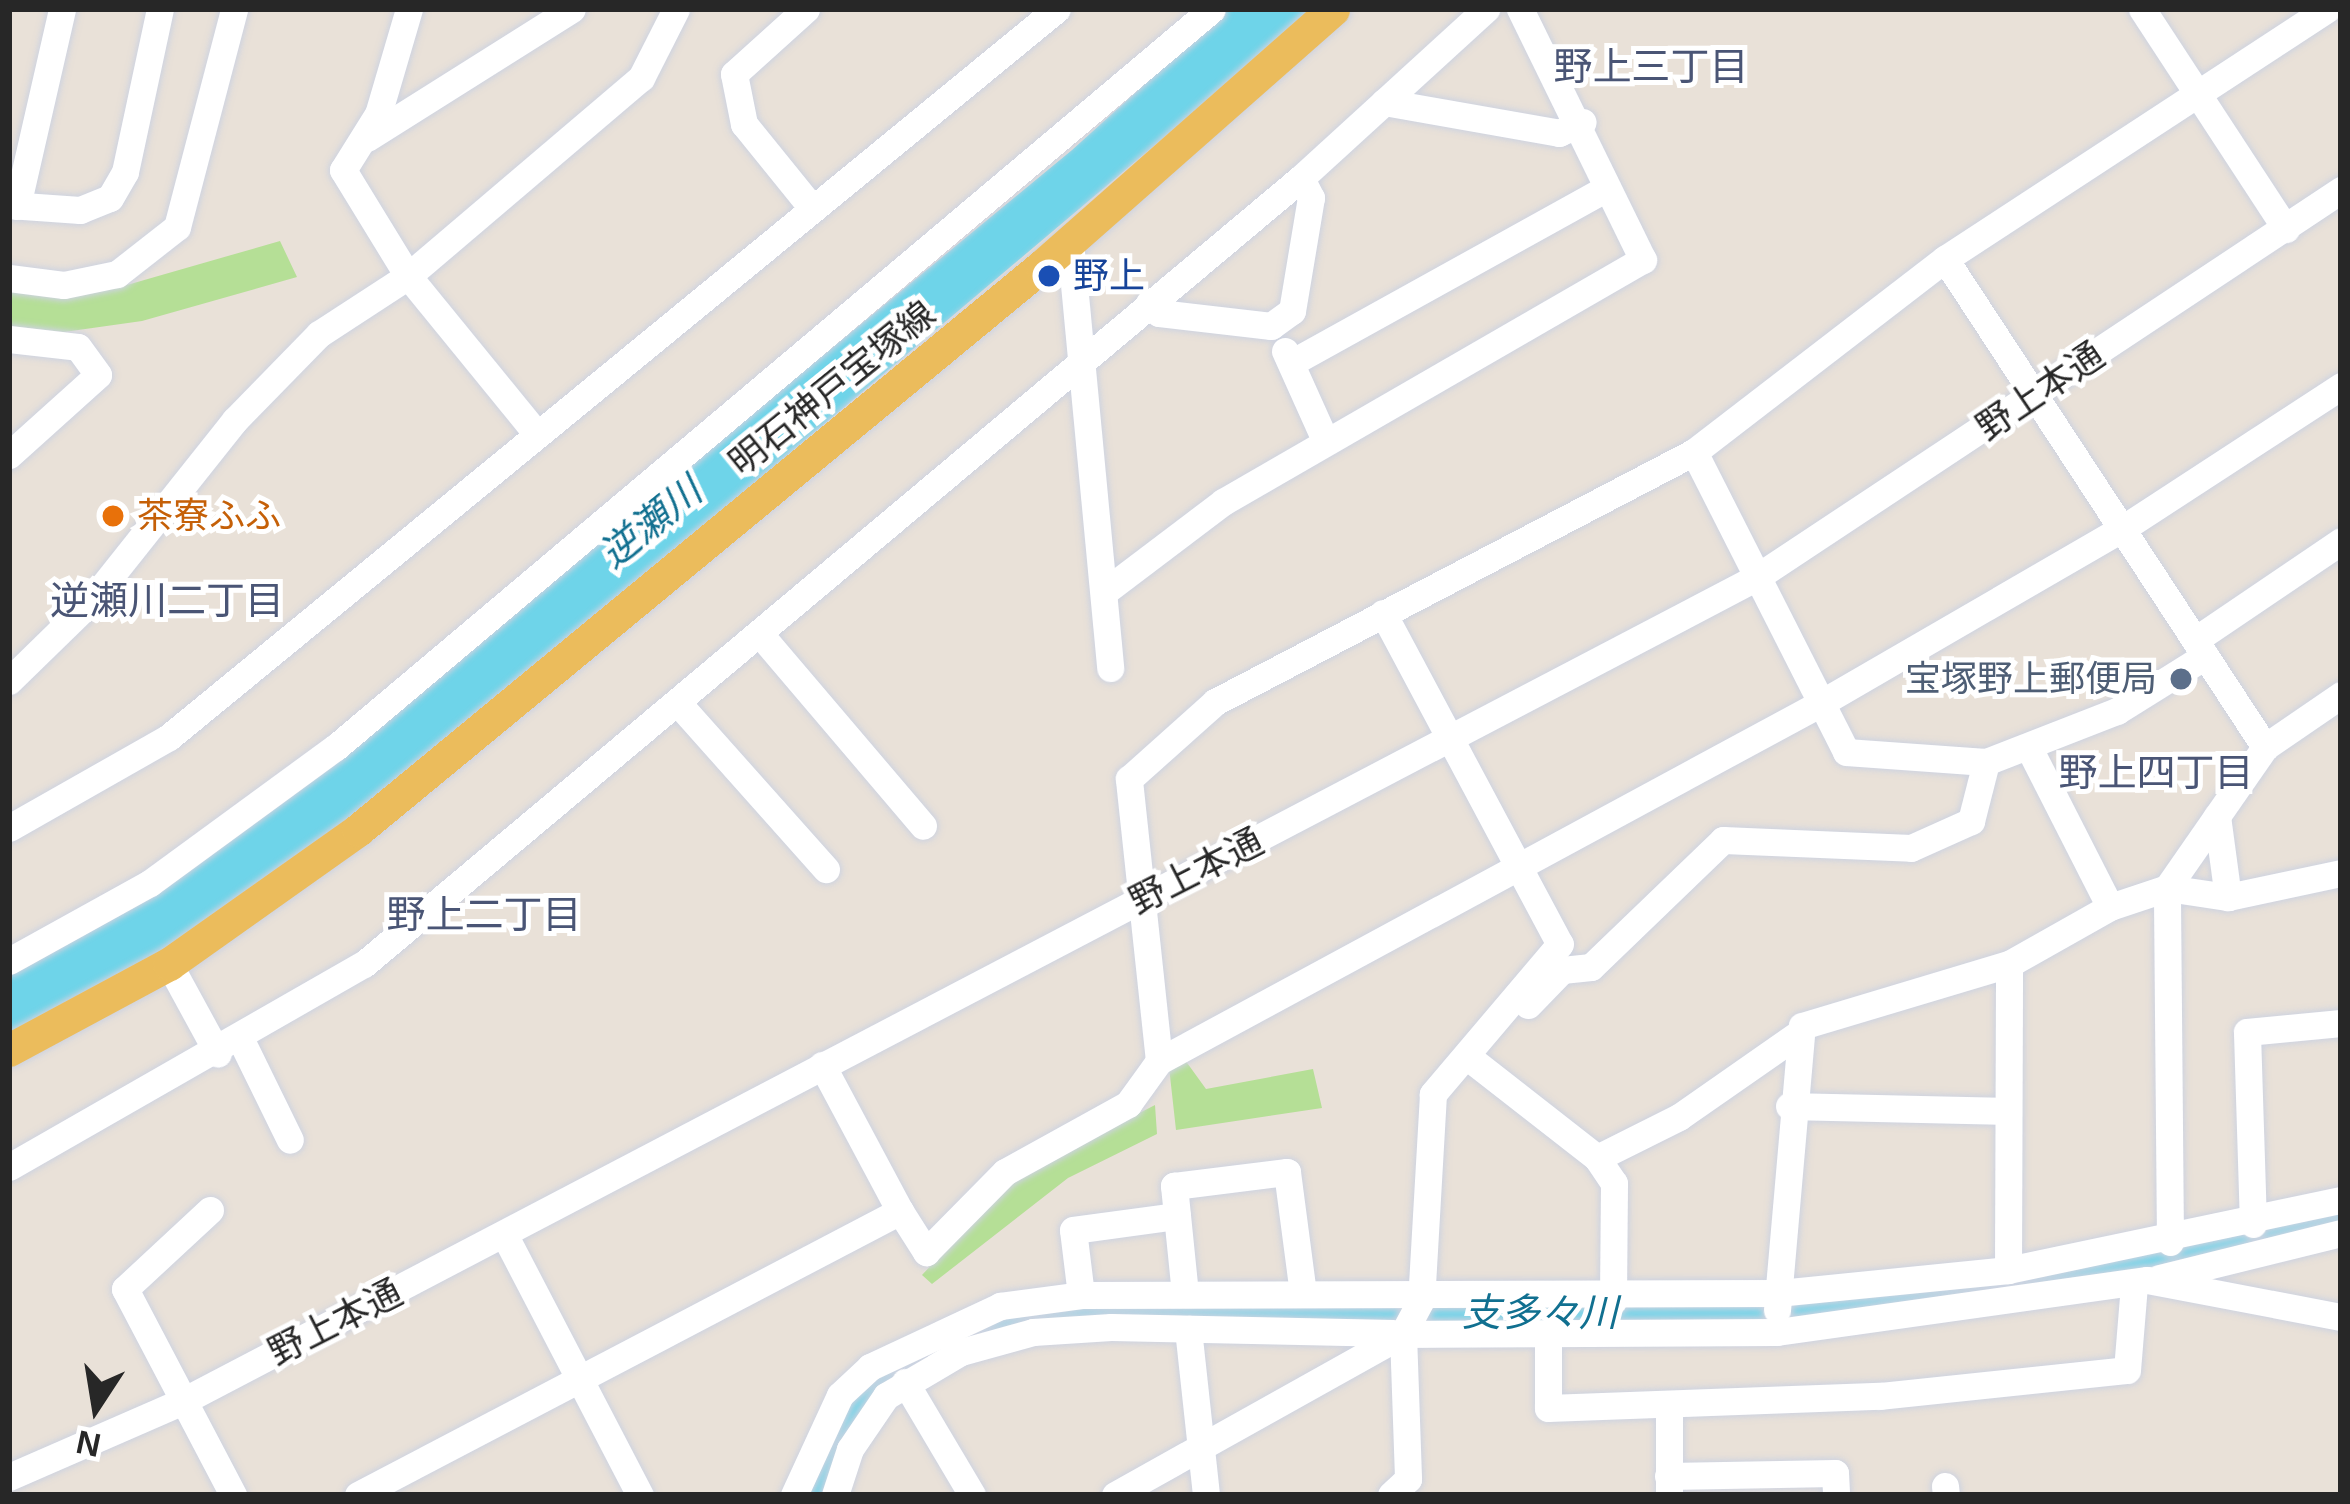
<!DOCTYPE html>
<html>
<head>
<meta charset="utf-8">
<style>
  body { margin:0 }
  #map { position:relative; width:2350px; height:1504px; overflow:hidden; background:#e9e1d8; font-family:Helvetica,"Noto Sans JP",sans-serif }
  div>[style] { position:absolute }
  .green>* { inset:0; background:#b5df96 }
  .water>* { inset:0; background:#6ed4e9 }
  .river>* { height:39px; margin:-19.5px; padding:0 19.5px; transform-origin:19.5px; border-radius:19.5px; background:#6ed4e9 }
  .roads { filter:drop-shadow(0 0 3px #ced3e0) drop-shadow(0 0 3px #ced3e0) }
  .minor>* { height:27px; margin:-13.5px; padding:0 13.5px; transform-origin:13.5px; border-radius:13.5px; background:#fff }
  .major>* { height:33px; margin:-16.5px; padding:0 16.5px; transform-origin:16.5px; border-radius:16.5px; background:#ebbc5c }
  .dots>* { width:33px; height:33px; translate:-50% -50%; box-sizing:border-box; border:6px solid #fff; border-radius:50% }
  span { translate:-50% -50%; white-space:nowrap; text-align:center; line-height:1.15; -webkit-text-stroke:10px #fff; paint-order:stroke }
  .transit-label { font-size:36px; color:#164399 }
  .left { translate:0 -50%; text-align:left }
  .street-label { font-size:36px; color:#272727 }
  .food-label { font-size:36px; color:#c56008 }
  .service-label { font-size:36px; color:#4e5e75 }
  .right { translate:-100% -50%; text-align:right }
  .neighbourhood-label { font-size:39px; color:#4a5575 }
  .water-label { font-size:39px; color:#117090; font-style:italic }
  .frame { position:absolute; inset:0; border:12px solid #272727; pointer-events:none }
  .north { position:absolute; left:36px; top:1348px; width:120px; height:120px; -webkit-text-stroke:9px #fff; paint-order:stroke; rotate:192deg; font-size:33px; font-weight:700; line-height:48px; text-align:center; color:#272727 }
  .north::after { content:''; display:block; margin:auto; width:42px; height:54px; background:#272727; clip-path:polygon(50% 0,100% 100%,50% 72%,0 100%) }
</style>
</head>
<body>
<div id="map">
  <div class="green">
    <div style="clip-path:polygon(280px 241px,297px 277px,142px 321px,64px 332px,9px 326px,9px 289px,113px 289px)"></div>
    <div style="clip-path:polygon(1185px 1060px,1206px 1089px,1313px 1069px,1322px 1108px,1176px 1130px,1169px 1067px)"></div>
    <div style="clip-path:polygon(1155px 1105px,1157px 1134px,1068px 1178px,932px 1284px,922px 1275px,1014px 1177px)"></div>
  </div>
  <div class="water">
    <div style="clip-path:polygon(1228px 9px,1316px 9px,366px 811px,158px 954px,9px 1037px,9px 968px,523px 603px,1072px 150px)"></div>
  </div>
  <div class="river">
    <div style="left:814px;top:1495px;width:120px;rotate:-62.8deg"></div>
    <div style="left:869px;top:1388px;width:61px;rotate:-36.3deg"></div>
    <div style="left:918px;top:1352px;width:114px;rotate:-18.9deg"></div>
    <div style="left:1026px;top:1315px;width:724px;rotate:-0.16deg"></div>
    <div style="left:1750px;top:1313px;width:358px;rotate:-7.4deg"></div>
    <div style="left:2105px;top:1267px;width:242px;rotate:-13.1deg"></div>
  </div>
  <div class="roads">
    <div class="minor">
      <div style="left:409px;top:9px;width:109px;rotate:106.4deg"></div>
      <div style="left:378px;top:114px;width:66px;rotate:122deg"></div>
      <div style="left:343px;top:170px;width:124px;rotate:58.5deg"></div>
      <div style="left:408px;top:276px;width:204px;rotate:50.8deg"></div>
      <div style="left:806px;top:9px;width:97px;rotate:137.9deg"></div>
      <div style="left:734px;top:74px;width:51px;rotate:78.7deg"></div>
      <div style="left:744px;top:124px;width:108px;rotate:51deg"></div>
      <div style="left:2142px;top:9px;width:263px;rotate:56.8deg"></div>
      <div style="left:1384px;top:102px;width:178px;rotate:10deg"></div>
      <div style="left:1559px;top:133px;width:26px;rotate:-25deg"></div>
      <div style="left:367px;top:138px;width:242px;rotate:-32.2deg"></div>
      <div style="left:9px;top:205px;width:71px;rotate:4deg"></div>
      <div style="left:80px;top:210px;width:32px;rotate:-22deg"></div>
      <div style="left:110px;top:198px;width:30px;rotate:-60deg"></div>
      <div style="left:125px;top:172px;width:167px;rotate:-77.9deg"></div>
      <div style="left:17px;top:206px;width:202px;rotate:-77.1deg"></div>
      <div style="left:1070px;top:242px;width:428px;rotate:84.6deg"></div>
      <div style="left:1945px;top:259px;width:584px;rotate:56.75deg"></div>
      <div style="left:9px;top:278px;width:55px;rotate:7.3deg"></div>
      <div style="left:64px;top:285px;width:54px;rotate:-11.7deg"></div>
      <div style="left:117px;top:274px;width:76px;rotate:-38.1deg"></div>
      <div style="left:177px;top:227px;width:225px;rotate:-75.3deg"></div>
      <div style="left:1149px;top:303px;width:14px;rotate:45deg"></div>
      <div style="left:1159px;top:313px;width:113px;rotate:6.6deg"></div>
      <div style="left:1271px;top:326px;width:26px;rotate:-36deg"></div>
      <div style="left:1292px;top:311px;width:115px;rotate:-80.5deg"></div>
      <div style="left:1311px;top:198px;width:22px;rotate:-117deg"></div>
      <div style="left:9px;top:339px;width:69px;rotate:6.6deg"></div>
      <div style="left:78px;top:347px;width:34px;rotate:54deg"></div>
      <div style="left:98px;top:375px;width:120px;rotate:138deg"></div>
      <div style="left:1285px;top:351px;width:98px;rotate:65.8deg"></div>
      <div style="left:1291px;top:363px;width:361px;rotate:-29deg"></div>
      <div style="left:1694px;top:452px;width:336px;rotate:63.1deg"></div>
      <div style="left:1846px;top:752px;width:140px;rotate:4.1deg"></div>
      <div style="left:1986px;top:762px;width:141px;rotate:-21.3deg"></div>
      <div style="left:2117px;top:711px;width:104px;rotate:-32deg"></div>
      <div style="left:1104px;top:592px;width:149px;rotate:-37.1deg"></div>
      <div style="left:1223px;top:502px;width:485px;rotate:-30deg"></div>
      <div style="left:1643px;top:260px;width:280px;rotate:-116.1deg"></div>
      <div style="left:1383px;top:613px;width:375px;rotate:61.9deg"></div>
      <div style="left:1560px;top:944px;width:197px;rotate:130.3deg"></div>
      <div style="left:1433px;top:1094px;width:206px;rotate:93.3deg"></div>
      <div style="left:1421px;top:1300px;width:38px;rotate:118deg"></div>
      <div style="left:1403px;top:1334px;width:145px;rotate:88deg"></div>
      <div style="left:1408px;top:1479px;width:23px;rotate:137deg"></div>
      <div style="left:759px;top:633px;width:253px;rotate:49.6deg"></div>
      <div style="left:2195px;top:640px;width:176px;rotate:-34.1deg"></div>
      <div style="left:9px;top:681px;width:115px;rotate:-44.3deg"></div>
      <div style="left:91px;top:601px;width:231px;rotate:-51.5deg"></div>
      <div style="left:235px;top:420px;width:120px;rotate:-45.7deg"></div>
      <div style="left:319px;top:334px;width:106px;rotate:-33.1deg"></div>
      <div style="left:408px;top:276px;width:306px;rotate:-40.4deg"></div>
      <div style="left:641px;top:78px;width:77px;rotate:-63.1deg"></div>
      <div style="left:677px;top:702px;width:224px;rotate:48.3deg"></div>
      <div style="left:2029px;top:748px;width:178px;rotate:63deg"></div>
      <div style="left:2217px;top:816px;width:82px;rotate:82.3deg"></div>
      <div style="left:9px;top:828px;width:184px;rotate:-29.6deg"></div>
      <div style="left:169px;top:737px;width:1148px;rotate:-39.35deg"></div>
      <div style="left:9px;top:961px;width:161px;rotate:-29deg"></div>
      <div style="left:150px;top:883px;width:230px;rotate:-36.2deg"></div>
      <div style="left:336px;top:747px;width:1145px;rotate:-40.11deg"></div>
      <div style="left:169px;top:964px;width:102px;rotate:61.4deg"></div>
      <div style="left:1528px;top:1005px;width:49px;rotate:-45.8deg"></div>
      <div style="left:1562px;top:970px;width:29px;rotate:-6deg"></div>
      <div style="left:1591px;top:967px;width:183px;rotate:-43.9deg"></div>
      <div style="left:1723px;top:840px;width:188px;rotate:2.4deg"></div>
      <div style="left:1911px;top:848px;width:66px;rotate:-24.2deg"></div>
      <div style="left:1971px;top:821px;width:61px;rotate:-75.7deg"></div>
      <div style="left:241px;top:1040px;width:111px;rotate:63.9deg"></div>
      <div style="left:1159px;top:1061px;width:284px;rotate:-96.1deg"></div>
      <div style="left:1129px;top:779px;width:115px;rotate:-41.8deg"></div>
      <div style="left:1215px;top:702px;width:540px;rotate:-27.56deg"></div>
      <div style="left:1694px;top:452px;width:317px;rotate:-37.6deg"></div>
      <div style="left:1945px;top:259px;width:457px;rotate:-33.2deg"></div>
      <div style="left:1473px;top:1061px;width:157px;rotate:38deg"></div>
      <div style="left:1597px;top:1158px;width:30px;rotate:56deg"></div>
      <div style="left:1614px;top:1183px;width:118px;rotate:90.5deg"></div>
      <div style="left:822px;top:1065px;width:166px;rotate:61.9deg"></div>
      <div style="left:1789px;top:1106px;width:219px;rotate:1.3deg"></div>
      <div style="left:1597px;top:1158px;width:92px;rotate:-26.6deg"></div>
      <div style="left:1679px;top:1117px;width:141px;rotate:-34.9deg"></div>
      <div style="left:9px;top:1167px;width:409px;rotate:-29.8deg"></div>
      <div style="left:364px;top:964px;width:1223px;rotate:-39.99deg"></div>
      <div style="left:1301px;top:178px;width:251px;rotate:-42.4deg"></div>
      <div style="left:210px;top:1210px;width:116px;rotate:137.1deg"></div>
      <div style="left:125px;top:1289px;width:233px;rotate:62.3deg"></div>
      <div style="left:2253px;top:1224px;width:192px;rotate:-91.8deg"></div>
      <div style="left:2247px;top:1032px;width:94px;rotate:-5.5deg"></div>
      <div style="left:504px;top:1234px;width:294px;rotate:62.5deg"></div>
      <div style="left:2170px;top:1242px;width:354px;rotate:-90.5deg"></div>
      <div style="left:2167px;top:888px;width:62px;rotate:8.4deg"></div>
      <div style="left:2228px;top:897px;width:116px;rotate:-12deg"></div>
      <div style="left:2008px;top:1270px;width:306px;rotate:-89.8deg"></div>
      <div style="left:2159px;top:1278px;width:187px;rotate:-13.9deg"></div>
      <div style="left:1185px;top:1294px;width:109px;rotate:-95.8deg"></div>
      <div style="left:1174px;top:1186px;width:114px;rotate:-7.1deg"></div>
      <div style="left:1287px;top:1172px;width:123px;rotate:82.5deg"></div>
      <div style="left:1081px;top:1295px;width:65px;rotate:-97deg"></div>
      <div style="left:1073px;top:1230px;width:105px;rotate:-7.7deg"></div>
      <div style="left:1777px;top:1310px;width:285px;rotate:-85deg"></div>
      <div style="left:1802px;top:1026px;width:216px;rotate:-16.7deg"></div>
      <div style="left:2009px;top:964px;width:116px;rotate:-29.4deg"></div>
      <div style="left:2110px;top:907px;width:60px;rotate:-18.4deg"></div>
      <div style="left:2167px;top:888px;width:172px;rotate:-55.2deg"></div>
      <div style="left:2265px;top:747px;width:92px;rotate:-34.4deg"></div>
      <div style="left:1188px;top:1329px;width:167px;rotate:83.8deg"></div>
      <div style="left:1548px;top:1337px;width:71px;rotate:90deg"></div>
      <div style="left:1548px;top:1408px;width:332px;rotate:-2.1deg"></div>
      <div style="left:1880px;top:1396px;width:248px;rotate:-6deg"></div>
      <div style="left:2127px;top:1370px;width:86px;rotate:-85.3deg"></div>
      <div style="left:905px;top:1382px;width:131px;rotate:59.3deg"></div>
      <div style="left:1668px;top:1476px;width:167px;rotate:-1deg"></div>
      <div style="left:1835px;top:1473px;width:22px;rotate:87deg"></div>
      <div style="left:9px;top:1477px;width:190px;rotate:-23.6deg"></div>
      <div style="left:183px;top:1401px;width:1777px;rotate:-27.63deg"></div>
      <div style="left:1757px;top:577px;width:701px;rotate:-33.53deg"></div>
      <div style="left:1945px;top:1486px;width:9px;rotate:84deg"></div>
      <div style="left:358px;top:1495px;width:612px;rotate:-27.65deg"></div>
      <div style="left:900px;top:1211px;width:49px;rotate:57.6deg"></div>
      <div style="left:926px;top:1252px;width:112px;rotate:-45.4deg"></div>
      <div style="left:1005px;top:1172px;width:141px;rotate:-28.9deg"></div>
      <div style="left:1128px;top:1104px;width:53px;rotate:-54.2deg"></div>
      <div style="left:1159px;top:1061px;width:753px;rotate:-28.4deg"></div>
      <div style="left:1821px;top:703px;width:351px;rotate:-30.1deg"></div>
      <div style="left:2125px;top:527px;width:258px;rotate:-33.1deg"></div>
      <div style="left:794px;top:1495px;width:110px;rotate:-65.3deg"></div>
      <div style="left:840px;top:1395px;width:41px;rotate:-43deg"></div>
      <div style="left:870px;top:1367px;width:144px;rotate:-25.1deg"></div>
      <div style="left:1000px;top:1306px;width:82px;rotate:-7.7deg"></div>
      <div style="left:1081px;top:1295px;width:697px;rotate:-0.16deg"></div>
      <div style="left:1778px;top:1293px;width:231px;rotate:-5.7deg"></div>
      <div style="left:2008px;top:1270px;width:340px;rotate:-11.9deg"></div>
      <div style="left:835px;top:1495px;width:48px;rotate:-71.9deg"></div>
      <div style="left:850px;top:1449px;width:64px;rotate:-55.8deg"></div>
      <div style="left:886px;top:1396px;width:87px;rotate:-30.4deg"></div>
      <div style="left:961px;top:1352px;width:75px;rotate:-15.5deg"></div>
      <div style="left:1033px;top:1332px;width:78px;rotate:-3.7deg"></div>
      <div style="left:1111px;top:1327px;width:282px;rotate:1.2deg"></div>
      <div style="left:1115px;top:1495px;width:330px;rotate:-29.2deg"></div>
      <div style="left:1403px;top:1334px;width:374px;rotate:-0.3deg"></div>
      <div style="left:1777px;top:1332px;width:374px;rotate:-8deg"></div>
      <div style="left:2147px;top:1280px;width:197px;rotate:10.8deg"></div>
      <div style="left:1669px;top:1495px;width:86px;rotate:-90deg"></div>
    </div>
    <div class="major">
      <div style="left:9px;top:1050px;width:182px;rotate:-28.3deg"></div>
      <div style="left:169px;top:964px;width:232px;rotate:-35.3deg"></div>
      <div style="left:358px;top:830px;width:887px;rotate:-39.51deg"></div>
      <div style="left:1042px;top:266px;width:388px;rotate:-41.4deg"></div>
    </div>
  </div>
  <div class="dots">
    <div style="left:1049px;top:276px;background:#1a4fb4"></div>
    <div style="left:113px;top:516px;background:#e8710a"></div>
    <div style="left:2181px;top:679px;background:#5c6f8a"></div>
  </div>
  <div class="transit-label">
    <span class="left" style="left:1073px;top:276px">野上</span>
  </div>
  <div class="street-label">
    <span style="left:832px;top:388px;rotate:-39deg">明石神戸宝塚線</span>
    <span style="left:2040px;top:391px;rotate:-34deg">野上本通</span>
    <span style="left:1196px;top:871px;rotate:-27deg">野上本通</span>
    <span style="left:335px;top:1322px;rotate:-27deg">野上本通</span>
  </div>
  <div class="food-label">
    <span class="left" style="left:137px;top:516px">茶寮ふふ</span>
  </div>
  <div class="service-label">
    <span class="right" style="left:2157px;top:679px">宝塚野上郵便局</span>
  </div>
  <div class="neighbourhood-label">
    <span style="left:1651px;top:67px">野上三丁目</span>
    <span style="left:167px;top:601px">逆瀬川二丁目</span>
    <span style="left:2156px;top:773px">野上四丁目</span>
    <span style="left:484px;top:915px">野上二丁目</span>
  </div>
  <div class="water-label">
    <span style="left:651px;top:523px;rotate:-39deg">逆瀬川</span>
    <span style="left:1540px;top:1313px">支多々川</span>
  </div>
  <div class="frame"></div>
  <div class="north">N</div>
</div>
</body>
</html>
